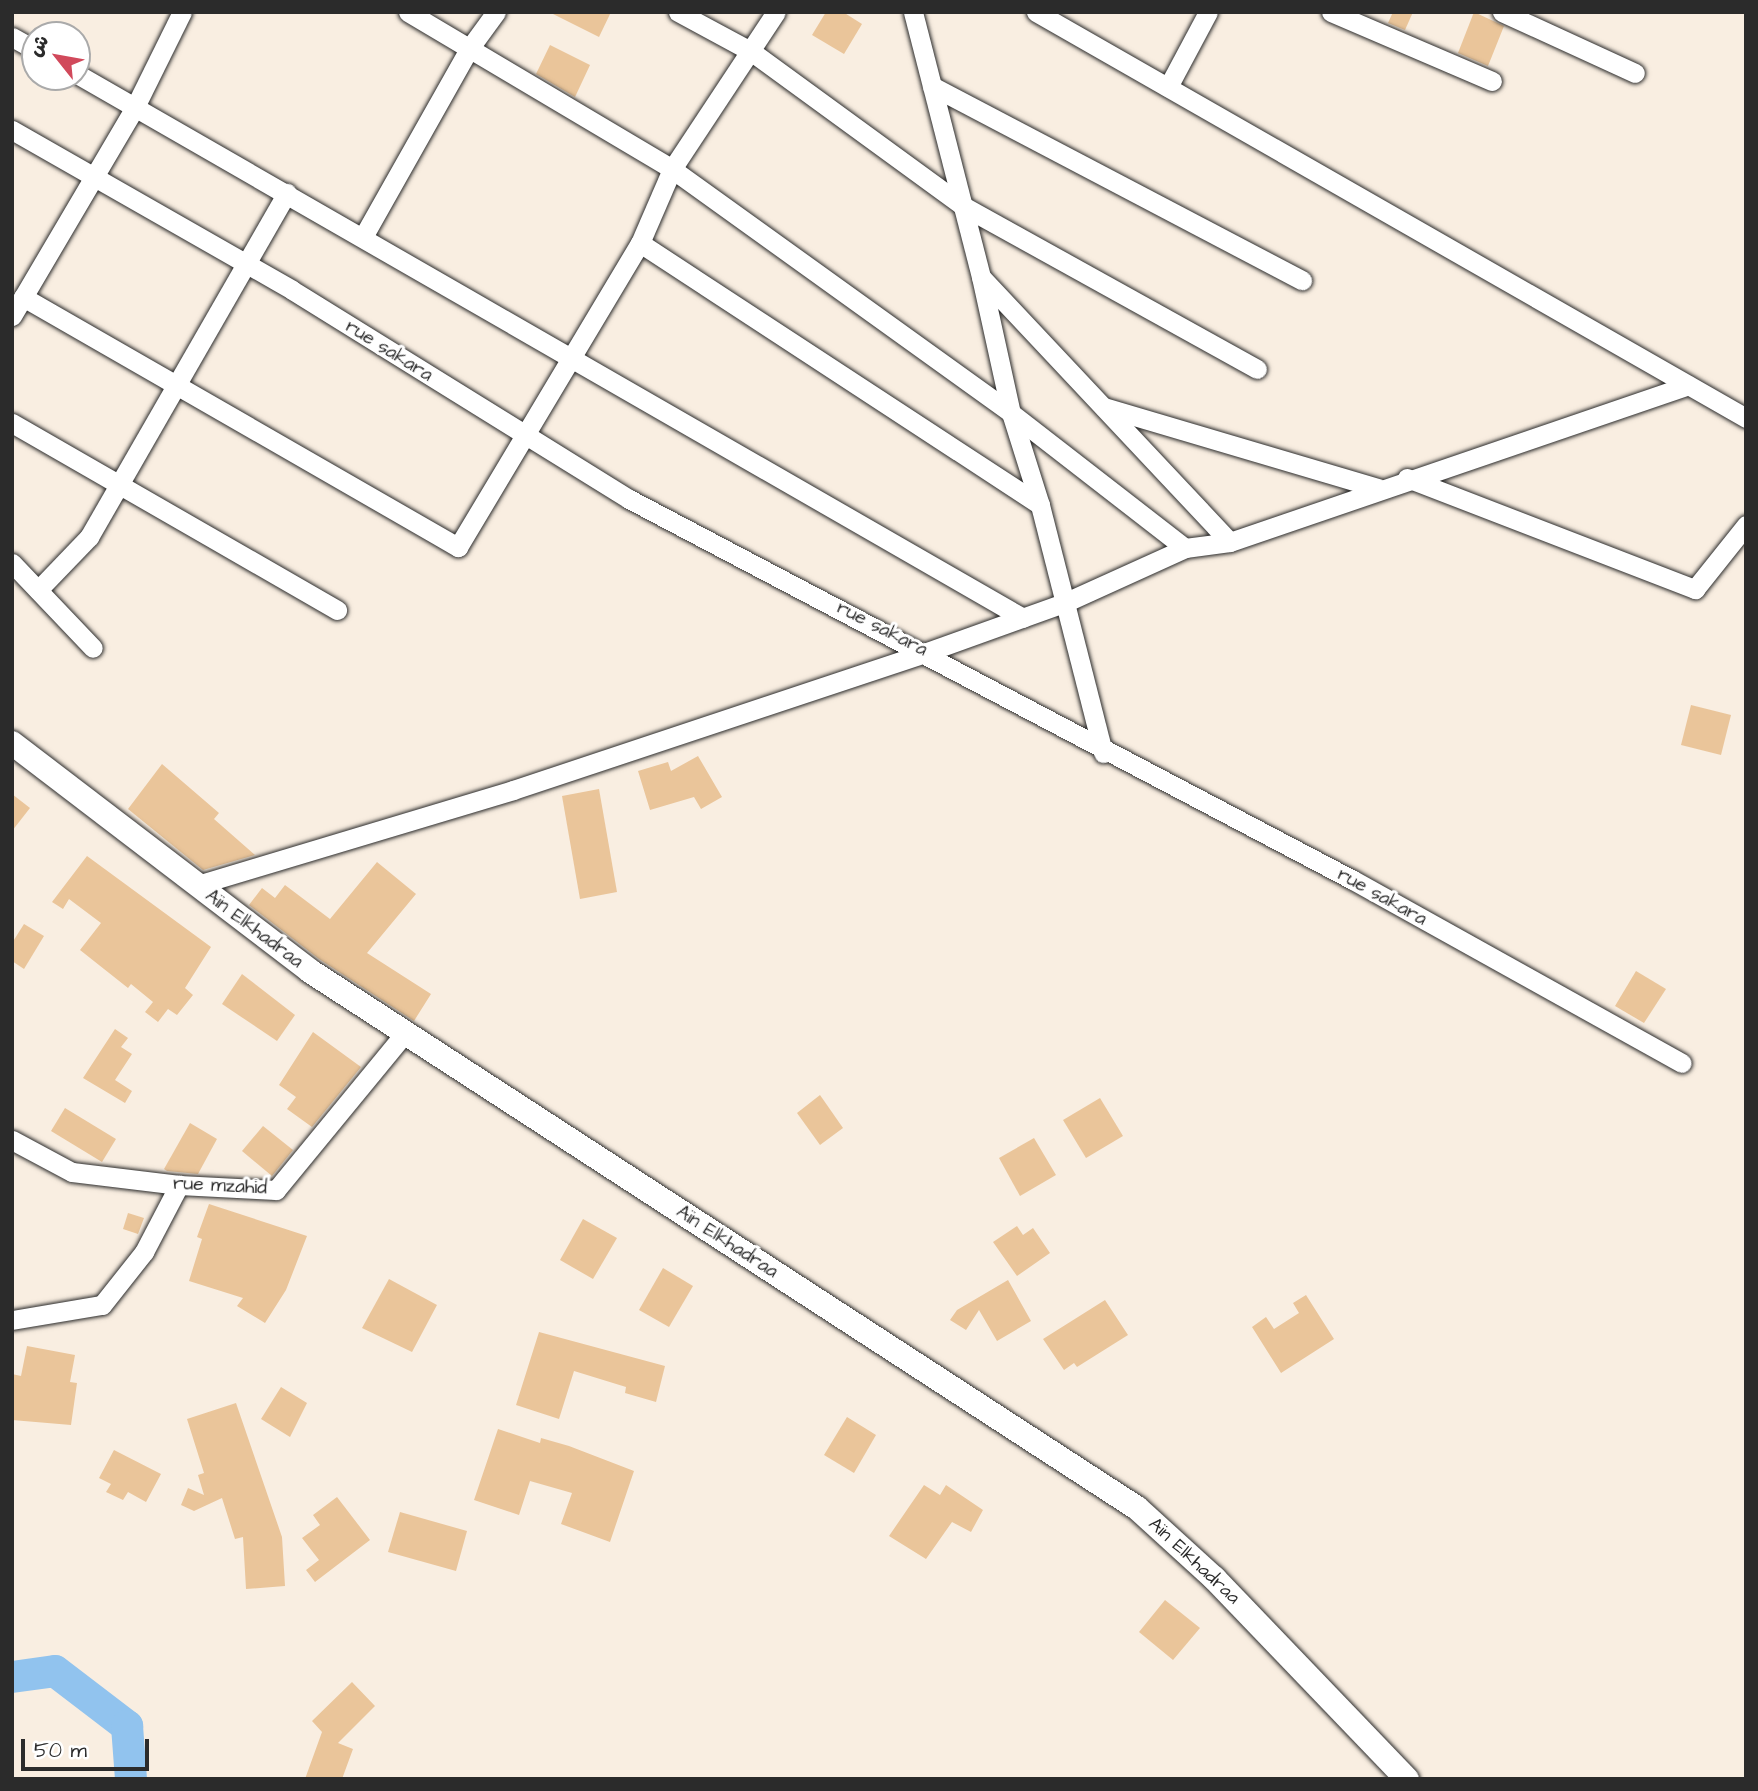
<!DOCTYPE html>
<html>
<head>
<meta charset="utf-8">
<style>
  body { margin:0 }
  #map { position:relative; width:1758px; height:1791px; overflow:hidden; background:#f9eee1; font-family:"Architects Daughter","Playpen Sans Arabic",sans-serif }
  div>[style] { position:absolute }
  .river>* { height:32px; margin:-16px; padding:0 16px; transform-origin:16px; border-radius:16px; background:#91c3ee }
  .building>* { inset:0; background:#eac59a }
  .roads { filter:drop-shadow(0 0 2px #2b2b2b) drop-shadow(0 0 2px #2b2b2b) }
  .minor>* { height:19px; margin:-9.5px; padding:0 9.5px; transform-origin:9.5px; border-radius:9.5px; background:#fff }
  .major>* { height:24px; margin:-12px; padding:0 12px; transform-origin:12px; border-radius:12px; background:#fff }
  span { translate:-50% -50%; white-space:nowrap; text-align:center; line-height:1.15; -webkit-text-stroke:6px #fff; paint-order:stroke }
  .street-label { font-size:19px; color:#2b2b2b }
  .frame { position:absolute; inset:0; border:14px solid #2b2b2b; pointer-events:none }
  .north { position:absolute; left:21px; top:21px; width:70px; height:70px; box-sizing:border-box; background:#fff; border:2px solid #aaa; border-radius:50%; rotate:301deg; font-size:19px; font-weight:700; line-height:28px; text-align:center; color:#2b2b2b }
  .north::after { content:''; display:block; margin:auto; width:24px; height:32px; background:#d1495b; clip-path:polygon(50% 0,100% 100%,50% 72%,0 100%) }
  .scale { position:absolute; left:21px; top:1739px; width:128px; height:32px; box-sizing:border-box; border:4px solid #2b2b2b; border-top:0; padding-left:9px; font-size:21px; line-height:24px; white-space:nowrap; color:#2b2b2b; -webkit-text-stroke:5px #fff; paint-order:stroke }
</style>
</head>
<body>
<div id="map">
  <div class="river">
    <div style="left:12px;top:1677px;width:43px;rotate:-7.9deg"></div>
    <div style="left:55px;top:1671px;width:91px;rotate:37.4deg"></div>
    <div style="left:127px;top:1726px;width:53px;rotate:85.7deg"></div>
  </div>
  <div class="building">
    <div style="clip-path:polygon(549px 12px,611px 12px,599px 37px)"></div>
    <div style="clip-path:polygon(826px 12px,843px 12px,862px 24px,844px 54px,812px 35px)"></div>
    <div style="clip-path:polygon(1393px 12px,1413px 12px,1405px 30px,1388px 23px)"></div>
    <div style="clip-path:polygon(1474px 12px,1504px 26px,1488px 66px,1458px 53px)"></div>
    <div style="clip-path:polygon(550px 45px,590px 65px,575px 97px,536px 74px)"></div>
    <div style="clip-path:polygon(1691px 705px,1731px 715px,1721px 755px,1681px 745px)"></div>
    <div style="clip-path:polygon(698px 756px,722px 797px,701px 809px,694px 797px,650px 810px,638px 771px,668px 762px,671px 771px)"></div>
    <div style="clip-path:polygon(162px 764px,219px 813px,214px 819px,255px 855px,203px 870px,128px 809px)"></div>
    <div style="clip-path:polygon(599px 789px,617px 892px,580px 899px,562px 796px)"></div>
    <div style="clip-path:polygon(12px 794px,30px 808px,12px 831px)"></div>
    <div style="clip-path:polygon(87px 856px,211px 947px,185px 988px,193px 995px,177px 1015px,168px 1009px,158px 1022px,145px 1012px,153px 1002px,131px 984px,128px 988px,80px 950px,101px 923px,69px 899px,63px 909px,52px 902px)"></div>
    <div style="clip-path:polygon(377px 862px,416px 894px,367px 953px,431px 994px,414px 1021px,319px 959px,249px 905px,262px 888px,275px 898px,285px 885px,330px 919px)"></div>
    <div style="clip-path:polygon(24px 924px,44px 936px,24px 969px,12px 961px,12px 943px)"></div>
    <div style="clip-path:polygon(1636px 971px,1666px 989px,1644px 1023px,1615px 1006px)"></div>
    <div style="clip-path:polygon(242px 974px,295px 1015px,277px 1041px,222px 1004px)"></div>
    <div style="clip-path:polygon(115px 1029px,128px 1038px,121px 1047px,132px 1054px,115px 1080px,132px 1091px,125px 1103px,83px 1078px)"></div>
    <div style="clip-path:polygon(313px 1032px,361px 1067px,312px 1127px,287px 1109px,296px 1097px,279px 1085px)"></div>
    <div style="clip-path:polygon(820px 1095px,843px 1128px,820px 1145px,797px 1113px)"></div>
    <div style="clip-path:polygon(1100px 1098px,1123px 1136px,1086px 1158px,1063px 1120px)"></div>
    <div style="clip-path:polygon(65px 1108px,116px 1139px,102px 1162px,51px 1131px)"></div>
    <div style="clip-path:polygon(190px 1123px,217px 1139px,198px 1174px,167px 1171px,164px 1169px)"></div>
    <div style="clip-path:polygon(263px 1126px,293px 1150px,272px 1176px,242px 1151px)"></div>
    <div style="clip-path:polygon(1034px 1138px,1056px 1175px,1020px 1196px,999px 1158px)"></div>
    <div style="clip-path:polygon(209px 1204px,307px 1236px,286px 1290px,265px 1323px,237px 1306px,243px 1298px,189px 1281px,202px 1239px,197px 1237px)"></div>
    <div style="clip-path:polygon(128px 1213px,144px 1218px,138px 1234px,123px 1229px)"></div>
    <div style="clip-path:polygon(583px 1219px,617px 1238px,593px 1279px,560px 1260px)"></div>
    <div style="clip-path:polygon(1017px 1226px,1023px 1235px,1033px 1228px,1050px 1253px,1017px 1276px,993px 1242px)"></div>
    <div style="clip-path:polygon(663px 1268px,693px 1286px,669px 1327px,639px 1310px)"></div>
    <div style="clip-path:polygon(389px 1279px,437px 1305px,412px 1352px,362px 1328px)"></div>
    <div style="clip-path:polygon(1008px 1280px,1031px 1321px,997px 1341px,979px 1310px,966px 1330px,950px 1320px,957px 1310px)"></div>
    <div style="clip-path:polygon(1306px 1295px,1334px 1339px,1281px 1373px,1252px 1327px,1266px 1317px,1274px 1329px,1299px 1313px,1293px 1303px)"></div>
    <div style="clip-path:polygon(1105px 1300px,1128px 1335px,1077px 1367px,1074px 1363px,1064px 1370px,1043px 1339px)"></div>
    <div style="clip-path:polygon(539px 1332px,665px 1366px,656px 1402px,625px 1393px,626px 1387px,574px 1371px,559px 1419px,516px 1405px)"></div>
    <div style="clip-path:polygon(27px 1346px,75px 1355px,70px 1382px,77px 1383px,71px 1425px,12px 1420px,12px 1374px,21px 1376px)"></div>
    <div style="clip-path:polygon(281px 1387px,307px 1403px,290px 1437px,261px 1419px)"></div>
    <div style="clip-path:polygon(236px 1403px,282px 1537px,285px 1586px,246px 1589px,243px 1537px,235px 1539px,222px 1498px,194px 1511px,181px 1505px,188px 1488px,204px 1495px,198px 1475px,204px 1473px,187px 1419px)"></div>
    <div style="clip-path:polygon(847px 1417px,876px 1435px,854px 1473px,824px 1455px)"></div>
    <div style="clip-path:polygon(498px 1429px,540px 1443px,541px 1438px,569px 1446px,634px 1471px,610px 1542px,561px 1524px,572px 1493px,530px 1481px,519px 1515px,474px 1500px)"></div>
    <div style="clip-path:polygon(114px 1450px,161px 1474px,146px 1502px,128px 1492px,123px 1500px,106px 1492px,111px 1484px,99px 1478px)"></div>
    <div style="clip-path:polygon(924px 1485px,940px 1495px,946px 1485px,983px 1510px,971px 1532px,952px 1522px,926px 1559px,889px 1536px)"></div>
    <div style="clip-path:polygon(337px 1497px,370px 1540px,315px 1582px,306px 1570px,319px 1560px,302px 1538px,320px 1525px,313px 1515px)"></div>
    <div style="clip-path:polygon(400px 1512px,467px 1531px,456px 1571px,388px 1552px)"></div>
    <div style="clip-path:polygon(1165px 1600px,1200px 1628px,1173px 1660px,1139px 1632px)"></div>
    <div style="clip-path:polygon(352px 1682px,375px 1706px,338px 1743px,353px 1749px,342px 1779px,305px 1779px,322px 1732px,312px 1721px)"></div>
  </div>
  <div class="roads">
    <div class="minor">
      <div style="left:408px;top:12px;width:307px;rotate:30.7deg"></div>
      <div style="left:672px;top:169px;width:418px;rotate:35.7deg"></div>
      <div style="left:1011px;top:413px;width:220px;rotate:37.8deg"></div>
      <div style="left:678px;top:12px;width:84px;rotate:28.4deg"></div>
      <div style="left:752px;top:52px;width:261px;rotate:36.1deg"></div>
      <div style="left:963px;top:206px;width:336px;rotate:29deg"></div>
      <div style="left:913px;top:12px;width:274px;rotate:75.6deg"></div>
      <div style="left:981px;top:277px;width:139px;rotate:77.6deg"></div>
      <div style="left:1011px;top:413px;width:96px;rotate:72.5deg"></div>
      <div style="left:1040px;top:505px;width:256px;rotate:75.7deg"></div>
      <div style="left:1036px;top:12px;width:818px;rotate:29.76deg"></div>
      <div style="left:1331px;top:12px;width:175px;rotate:23.2deg"></div>
      <div style="left:1502px;top:12px;width:146px;rotate:24.6deg"></div>
      <div style="left:12px;top:37px;width:26px;rotate:29deg"></div>
      <div style="left:77px;top:74px;width:1091px;rotate:29.9deg"></div>
      <div style="left:932px;top:86px;width:418px;rotate:27.7deg"></div>
      <div style="left:1168px;top:87px;width:85px;rotate:-61.9deg"></div>
      <div style="left:12px;top:130px;width:322px;rotate:29.7deg"></div>
      <div style="left:292px;top:290px;width:397px;rotate:31.8deg"></div>
      <div style="left:629px;top:499px;width:818px;rotate:27.76deg"></div>
      <div style="left:1353px;top:880px;width:376px;rotate:29.1deg"></div>
      <div style="left:363px;top:237px;width:216px;rotate:-60.6deg"></div>
      <div style="left:469px;top:49px;width:46px;rotate:-53.9deg"></div>
      <div style="left:640px;top:243px;width:478px;rotate:33.2deg"></div>
      <div style="left:982px;top:278px;width:362px;rotate:46.8deg"></div>
      <div style="left:23px;top:297px;width:502px;rotate:29.89deg"></div>
      <div style="left:458px;top:547px;width:354px;rotate:-59.1deg"></div>
      <div style="left:640px;top:243px;width:81px;rotate:-66.6deg"></div>
      <div style="left:672px;top:169px;width:188px;rotate:-56.5deg"></div>
      <div style="left:12px;top:316px;width:243px;rotate:-59.5deg"></div>
      <div style="left:135px;top:107px;width:106px;rotate:-63.7deg"></div>
      <div style="left:1104px;top:407px;width:286px;rotate:16.5deg"></div>
      <div style="left:12px;top:423px;width:375px;rotate:29.9deg"></div>
      <div style="left:1407px;top:478px;width:309px;rotate:21.1deg"></div>
      <div style="left:1695px;top:589px;width:82px;rotate:-51.4deg"></div>
      <div style="left:12px;top:563px;width:117px;rotate:46.4deg"></div>
      <div style="left:38px;top:590px;width:74px;rotate:-46.1deg"></div>
      <div style="left:89px;top:537px;width:397px;rotate:-60.1deg"></div>
      <div style="left:197px;top:885px;width:330px;rotate:-16.7deg"></div>
      <div style="left:513px;top:790px;width:436px;rotate:-18.4deg"></div>
      <div style="left:927px;top:652px;width:145px;rotate:-19.7deg"></div>
      <div style="left:1064px;top:603px;width:133px;rotate:-24.4deg"></div>
      <div style="left:1185px;top:548px;width:45px;rotate:-7.6deg"></div>
      <div style="left:1230px;top:542px;width:484px;rotate:-18.9deg"></div>
      <div style="left:12px;top:1140px;width:68px;rotate:28.1deg"></div>
      <div style="left:72px;top:1172px;width:108px;rotate:6.9deg"></div>
      <div style="left:179px;top:1185px;width:97px;rotate:3deg"></div>
      <div style="left:276px;top:1190px;width:203px;rotate:-50.6deg"></div>
      <div style="left:12px;top:1320px;width:91px;rotate:-9.5deg"></div>
      <div style="left:102px;top:1305px;width:68px;rotate:-51.6deg"></div>
      <div style="left:144px;top:1252px;width:76px;rotate:-62.4deg"></div>
    </div>
    <div class="major">
      <div style="left:12px;top:743px;width:375px;rotate:37.4deg"></div>
      <div style="left:310px;top:971px;width:986px;rotate:33deg"></div>
      <div style="left:1137px;top:1508px;width:104px;rotate:42.3deg"></div>
      <div style="left:1214px;top:1578px;width:279px;rotate:46.2deg"></div>
    </div>
  </div>
  <div class="street-label">
    <span style="left:389px;top:351px;rotate:32deg">rue sakara</span>
    <span style="left:882px;top:629px;rotate:27deg">rue sakara</span>
    <span style="left:1382px;top:897px;rotate:29deg">rue sakara</span>
    <span style="left:254px;top:929px;rotate:37deg">Aïn Elkhadraa</span>
    <span style="left:220px;top:1186px;rotate:3deg">rue mzahid</span>
    <span style="left:727px;top:1242px;rotate:33deg">Aïn Elkhadraa</span>
    <span style="left:1194px;top:1561px;rotate:43deg">Aïn Elkhadraa</span>
  </div>
  <div class="frame"></div>
  <div class="north">ش</div>
  <div class="scale">50 m</div>
</div>
</body>
</html>
